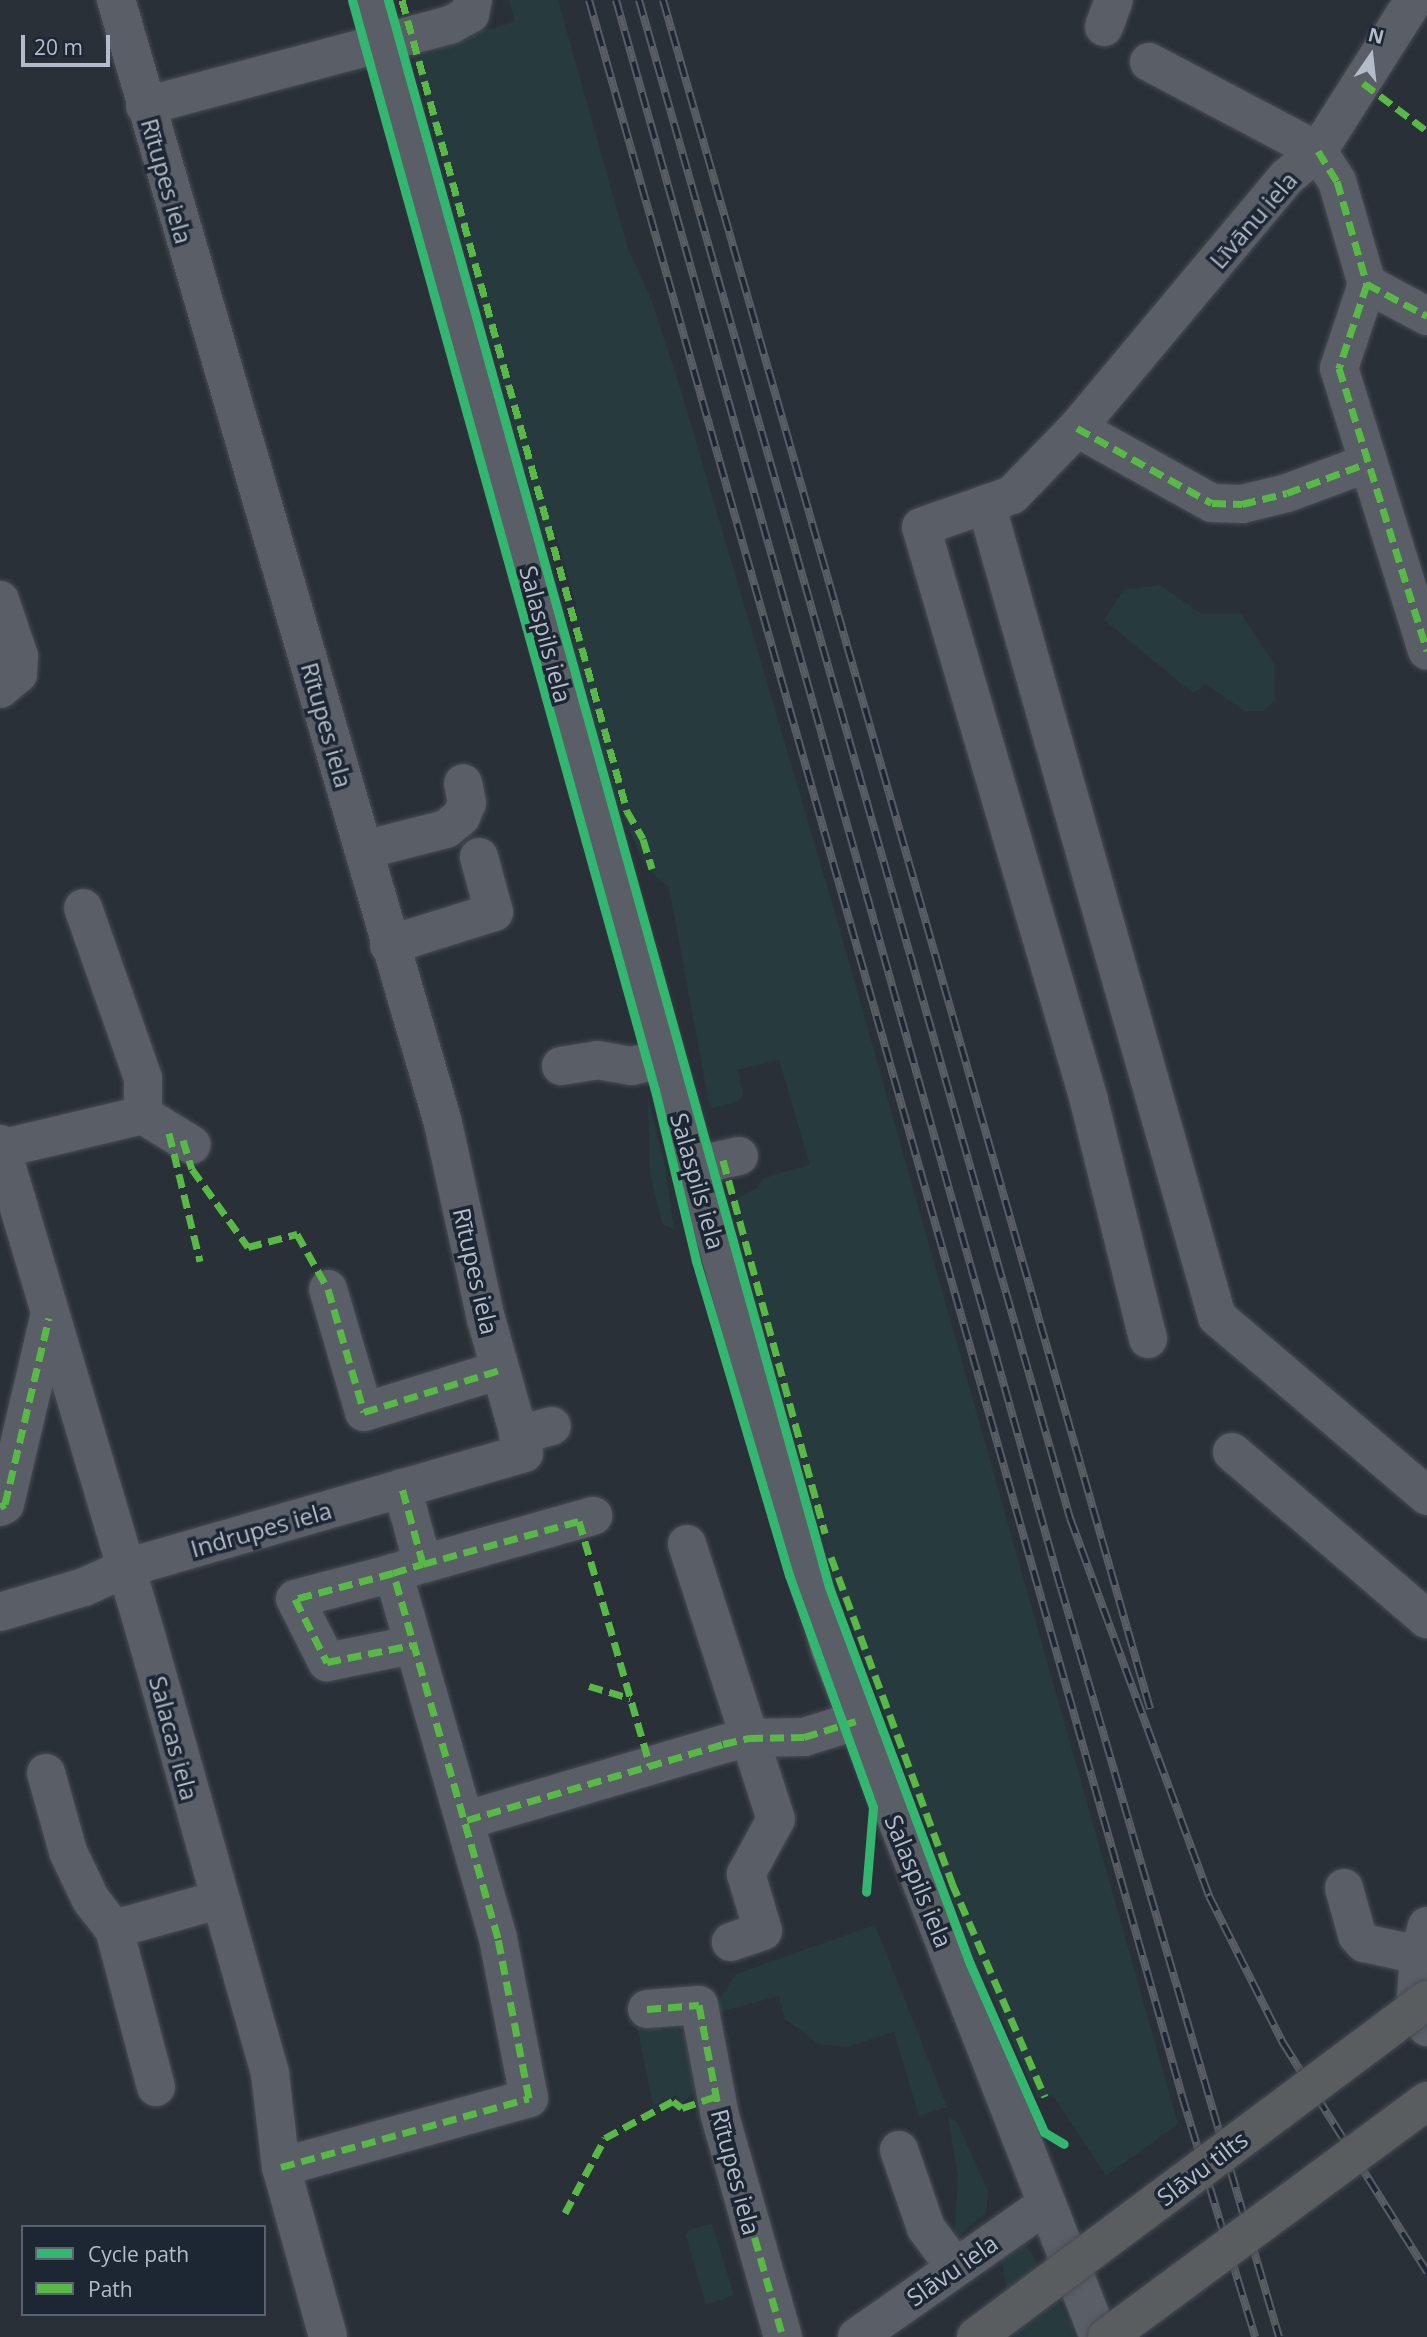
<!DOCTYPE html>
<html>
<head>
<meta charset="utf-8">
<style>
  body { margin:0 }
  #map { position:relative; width:1427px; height:2337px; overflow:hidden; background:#2a3038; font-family:"Open Sans",sans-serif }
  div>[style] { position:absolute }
  .green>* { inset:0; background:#273a3e }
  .roads { filter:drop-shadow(0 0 2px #484c53) drop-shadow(0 0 2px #484c53) }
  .minor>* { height:38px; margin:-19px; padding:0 19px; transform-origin:19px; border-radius:19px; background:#5a5e66 }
  .rail>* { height:8px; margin-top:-4px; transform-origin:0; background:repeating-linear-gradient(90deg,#1d2633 0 16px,#595d64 0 32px); box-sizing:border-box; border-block:2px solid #595d64 }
  .bridges { filter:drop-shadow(0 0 2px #474c53) drop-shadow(0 0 2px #474c53) }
  .highway-bridge>* { height:38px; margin:-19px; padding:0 19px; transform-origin:19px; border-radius:19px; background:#5a5d60 }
  .quiet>* { height:7px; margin-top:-3.5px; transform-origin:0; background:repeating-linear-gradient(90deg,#58b947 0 14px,transparent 0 21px) }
  .cycleway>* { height:9px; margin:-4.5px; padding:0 4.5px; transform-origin:4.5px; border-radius:4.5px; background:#33b770 }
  span { translate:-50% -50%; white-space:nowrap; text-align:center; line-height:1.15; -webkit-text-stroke:7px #1d2633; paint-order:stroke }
  .street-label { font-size:24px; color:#b4bcc9 }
  .legend { position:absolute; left:21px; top:2225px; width:245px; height:91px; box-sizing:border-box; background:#1d2633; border:2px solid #59626f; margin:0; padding:9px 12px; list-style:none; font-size:21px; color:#b4bcc9 }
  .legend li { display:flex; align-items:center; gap:14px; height:35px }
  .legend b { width:35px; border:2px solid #59626f }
  .north { position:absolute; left:1336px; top:21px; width:70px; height:70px; -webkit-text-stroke:5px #1d2633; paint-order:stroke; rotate:14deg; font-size:19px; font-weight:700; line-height:28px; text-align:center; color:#b4bcc9 }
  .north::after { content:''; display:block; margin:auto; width:24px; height:32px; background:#b4bcc9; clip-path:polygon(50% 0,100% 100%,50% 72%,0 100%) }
  .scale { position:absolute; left:21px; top:35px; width:89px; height:32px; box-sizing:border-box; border:4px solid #b4bcc9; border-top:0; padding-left:9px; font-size:21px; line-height:24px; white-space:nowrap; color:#b4bcc9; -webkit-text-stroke:5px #1d2633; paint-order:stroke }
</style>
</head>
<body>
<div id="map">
  <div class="green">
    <div style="clip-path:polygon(509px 0,558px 0,628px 249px,650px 296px,679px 384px,837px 920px,1178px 2124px,1106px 2176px,1053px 2095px,1038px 2099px,970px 1945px,837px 1587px,731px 1201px,757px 1188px,764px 1178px,810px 1165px,779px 1060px,738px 1070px,743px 1093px,739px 1101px,710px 1109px,669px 887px,647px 869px,615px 799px,573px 655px,576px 605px,556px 535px,544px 537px,413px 56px,424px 45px,515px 22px)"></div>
    <div style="clip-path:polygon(1160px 585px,1202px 614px,1241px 614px,1274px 664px,1275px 700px,1263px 711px,1244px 711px,1206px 684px,1193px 693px,1104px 620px,1124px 590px)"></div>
    <div style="clip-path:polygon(648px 1100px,665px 1166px,674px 1230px,662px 1223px,650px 1173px)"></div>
    <div style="clip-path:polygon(875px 1925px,947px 2107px,919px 2116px,894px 2032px,847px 2047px,818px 2044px,784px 2018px,779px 1996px,716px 2013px,722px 1995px,736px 1974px)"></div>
    <div style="clip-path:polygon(655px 2015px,663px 2031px,676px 2029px,688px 2036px,698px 2079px,694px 2092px,681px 2104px,677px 2095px,653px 2105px,637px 2027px,651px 2026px)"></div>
    <div style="clip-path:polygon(948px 2117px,957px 2122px,988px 2192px,986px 2213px,954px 2240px,958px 2177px)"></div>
    <div style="clip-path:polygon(712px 2224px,734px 2295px,706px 2305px,686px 2236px,689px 2229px)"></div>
    <div style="clip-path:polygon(1023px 2239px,1070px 2322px,1075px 2337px,1014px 2337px,1000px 2250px)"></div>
  </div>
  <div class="roads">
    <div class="minor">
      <div style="left:371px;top:0;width:1712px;rotate:74.45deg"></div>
      <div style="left:830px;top:1649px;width:739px;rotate:68.65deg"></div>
      <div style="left:1104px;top:27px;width:29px;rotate:-70deg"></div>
      <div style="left:1149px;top:62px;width:191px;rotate:27.8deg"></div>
      <div style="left:1318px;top:151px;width:36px;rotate:58deg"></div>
      <div style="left:1337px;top:181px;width:107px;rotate:73.8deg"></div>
      <div style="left:1367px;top:284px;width:89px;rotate:108.4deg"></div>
      <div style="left:1339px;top:368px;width:296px;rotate:72.7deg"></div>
      <div style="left:145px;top:106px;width:316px;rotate:-14.9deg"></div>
      <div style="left:450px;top:25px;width:23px;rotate:-29deg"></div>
      <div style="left:470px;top:14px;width:14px;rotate:-78deg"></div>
      <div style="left:1367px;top:284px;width:68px;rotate:28.1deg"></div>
      <div style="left:1077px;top:428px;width:154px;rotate:29.1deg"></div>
      <div style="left:1212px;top:503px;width:30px;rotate:2deg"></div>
      <div style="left:1242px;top:504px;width:46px;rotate:-13.7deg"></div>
      <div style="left:1287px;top:493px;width:83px;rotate:-20.4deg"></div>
      <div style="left:986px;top:504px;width:845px;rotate:74.14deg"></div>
      <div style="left:1217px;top:1317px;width:276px;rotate:40.4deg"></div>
      <div style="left:0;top:600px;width:59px;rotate:71.3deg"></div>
      <div style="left:19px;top:656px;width:18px;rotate:93deg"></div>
      <div style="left:18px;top:674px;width:23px;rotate:140deg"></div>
      <div style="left:364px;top:850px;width:85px;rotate:-14.4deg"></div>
      <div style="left:446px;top:829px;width:19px;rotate:-39deg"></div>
      <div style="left:461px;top:817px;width:15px;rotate:-67deg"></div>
      <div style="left:467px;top:803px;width:20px;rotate:-101deg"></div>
      <div style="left:389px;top:945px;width:110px;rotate:-17.4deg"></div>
      <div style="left:494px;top:912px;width:57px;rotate:-105.3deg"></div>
      <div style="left:561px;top:1066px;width:36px;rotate:-9deg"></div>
      <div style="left:597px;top:1060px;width:35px;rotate:10deg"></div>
      <div style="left:631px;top:1066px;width:34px;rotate:-12deg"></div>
      <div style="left:143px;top:1115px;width:57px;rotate:31.5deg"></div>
      <div style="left:0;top:1144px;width:505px;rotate:73.43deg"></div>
      <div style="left:144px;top:1628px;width:463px;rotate:74.2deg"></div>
      <div style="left:270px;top:2074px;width:94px;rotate:83.3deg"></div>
      <div style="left:281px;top:2167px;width:176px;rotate:74.5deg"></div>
      <div style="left:0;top:1149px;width:147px;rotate:-13.4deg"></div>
      <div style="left:143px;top:1115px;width:37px;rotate:-90deg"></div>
      <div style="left:143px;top:1078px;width:180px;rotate:-109.4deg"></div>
      <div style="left:694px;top:1166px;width:46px;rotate:-12.5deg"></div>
      <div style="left:328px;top:1289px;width:128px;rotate:73.7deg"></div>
      <div style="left:364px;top:1412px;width:142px;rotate:-17.2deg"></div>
      <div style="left:1148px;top:1339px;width:246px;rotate:-103.9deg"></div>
      <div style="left:1089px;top:1100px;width:597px;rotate:-106.34deg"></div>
      <div style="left:921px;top:527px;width:96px;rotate:-19.4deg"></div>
      <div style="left:1012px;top:495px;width:93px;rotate:-45.9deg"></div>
      <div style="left:1077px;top:428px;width:327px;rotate:-50.1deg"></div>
      <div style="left:1287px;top:177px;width:40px;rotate:-40deg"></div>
      <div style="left:1318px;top:151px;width:179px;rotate:-57.6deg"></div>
      <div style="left:518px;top:1435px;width:35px;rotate:-15deg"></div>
      <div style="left:1232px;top:1452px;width:257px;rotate:40.6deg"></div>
      <div style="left:0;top:1507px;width:6px;rotate:-31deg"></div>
      <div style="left:5px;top:1504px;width:191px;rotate:-76.7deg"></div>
      <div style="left:687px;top:1544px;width:289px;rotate:72.1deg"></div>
      <div style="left:776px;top:1819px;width:63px;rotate:118.6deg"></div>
      <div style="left:746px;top:1874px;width:59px;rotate:73.4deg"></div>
      <div style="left:763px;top:1931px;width:34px;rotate:161deg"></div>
      <div style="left:423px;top:1564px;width:177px;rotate:-15.8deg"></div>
      <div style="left:393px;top:1573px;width:101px;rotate:165.1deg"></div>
      <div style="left:295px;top:1599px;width:71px;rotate:63.1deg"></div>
      <div style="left:327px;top:1662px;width:87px;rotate:-11.3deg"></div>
      <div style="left:0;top:1612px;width:88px;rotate:-16.6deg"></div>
      <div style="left:84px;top:1587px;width:46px;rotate:-24.3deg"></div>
      <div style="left:126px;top:1568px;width:414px;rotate:-16.1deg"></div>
      <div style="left:524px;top:1453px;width:139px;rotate:-105.8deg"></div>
      <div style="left:486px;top:1319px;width:201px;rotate:-102.4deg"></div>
      <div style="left:443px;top:1123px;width:1170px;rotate:-106.23deg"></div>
      <div style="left:46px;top:1773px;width:82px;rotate:74.4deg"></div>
      <div style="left:68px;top:1852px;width:53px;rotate:64.4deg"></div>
      <div style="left:91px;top:1900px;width:37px;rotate:52deg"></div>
      <div style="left:467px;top:1820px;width:267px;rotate:-16.5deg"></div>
      <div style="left:723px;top:1744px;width:27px;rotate:-13deg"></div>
      <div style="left:749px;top:1738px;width:55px;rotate:-1deg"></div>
      <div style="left:804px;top:1737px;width:54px;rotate:-17.1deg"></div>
      <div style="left:1344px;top:1888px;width:49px;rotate:74.5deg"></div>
      <div style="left:1357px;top:1935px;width:11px;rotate:49deg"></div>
      <div style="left:1364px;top:1943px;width:56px;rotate:12.3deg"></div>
      <div style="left:1427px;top:1926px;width:30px;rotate:105deg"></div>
      <div style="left:1419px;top:1955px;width:42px;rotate:94.1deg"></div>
      <div style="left:1416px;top:1997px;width:32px;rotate:70deg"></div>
      <div style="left:647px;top:2009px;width:52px;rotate:-4.4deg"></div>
      <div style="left:699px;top:2005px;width:113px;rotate:79.3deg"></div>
      <div style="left:720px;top:2116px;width:230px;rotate:74.1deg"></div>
      <div style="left:156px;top:2087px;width:163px;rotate:-104.9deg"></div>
      <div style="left:114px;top:1929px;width:108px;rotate:-15.6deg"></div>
      <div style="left:899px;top:2150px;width:83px;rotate:70.9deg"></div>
      <div style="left:926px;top:2228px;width:49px;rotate:53.4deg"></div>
      <div style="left:281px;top:2167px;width:257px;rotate:-15.5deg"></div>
      <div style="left:529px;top:2098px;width:163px;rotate:-101deg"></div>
      <div style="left:498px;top:1938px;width:380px;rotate:-106deg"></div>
      <div style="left:393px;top:1573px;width:31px;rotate:-17deg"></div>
      <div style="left:423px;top:1564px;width:79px;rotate:-105.4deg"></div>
      <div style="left:857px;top:2337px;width:232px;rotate:-35deg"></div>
    </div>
  </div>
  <div class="rail">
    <div style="left:589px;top:0;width:2178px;rotate:74.2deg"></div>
    <div style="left:1182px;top:2096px;width:252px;rotate:73.1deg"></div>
    <div style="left:616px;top:0;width:1649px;rotate:74.35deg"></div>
    <div style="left:1061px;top:1588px;width:780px;rotate:73.77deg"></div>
    <div style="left:639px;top:0;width:1578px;rotate:74.15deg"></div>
    <div style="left:1070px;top:1518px;width:403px;rotate:69.8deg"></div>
    <div style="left:1209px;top:1896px;width:165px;rotate:63.3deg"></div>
    <div style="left:1283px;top:2043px;width:271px;rotate:57.8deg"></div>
    <div style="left:663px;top:0;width:1777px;rotate:74.09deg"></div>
  </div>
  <div class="bridges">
    <div class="highway-bridge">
      <div style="left:976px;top:2337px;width:563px;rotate:-36.77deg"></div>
      <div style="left:1107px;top:2337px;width:398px;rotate:-36.4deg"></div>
    </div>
  </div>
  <div class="quiet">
    <div style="left:402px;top:0;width:842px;rotate:74.49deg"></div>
    <div style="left:627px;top:811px;width:32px;rotate:60deg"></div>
    <div style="left:643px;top:839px;width:31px;rotate:73deg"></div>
    <div style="left:1363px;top:83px;width:80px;rotate:36.9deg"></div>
    <div style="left:1318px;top:151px;width:36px;rotate:58deg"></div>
    <div style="left:1337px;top:181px;width:107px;rotate:73.8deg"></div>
    <div style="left:1367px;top:284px;width:89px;rotate:108.4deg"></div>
    <div style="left:1339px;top:368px;width:296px;rotate:72.7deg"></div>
    <div style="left:1367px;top:284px;width:68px;rotate:28.1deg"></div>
    <div style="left:1077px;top:428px;width:154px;rotate:29.1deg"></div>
    <div style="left:1212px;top:503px;width:30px;rotate:2deg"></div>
    <div style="left:1242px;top:504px;width:46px;rotate:-13.7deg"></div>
    <div style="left:1287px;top:493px;width:83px;rotate:-20.4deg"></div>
    <div style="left:169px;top:1133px;width:132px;rotate:76.4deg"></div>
    <div style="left:183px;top:1140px;width:30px;rotate:73deg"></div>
    <div style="left:192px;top:1169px;width:96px;rotate:54.3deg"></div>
    <div style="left:248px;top:1247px;width:51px;rotate:-14.9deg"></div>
    <div style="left:297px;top:1234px;width:63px;rotate:60.6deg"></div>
    <div style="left:328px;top:1289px;width:128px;rotate:73.7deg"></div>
    <div style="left:364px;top:1412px;width:142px;rotate:-17.2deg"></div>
    <div style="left:723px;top:1160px;width:387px;rotate:74.7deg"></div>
    <div style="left:0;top:1507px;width:6px;rotate:-31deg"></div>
    <div style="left:5px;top:1504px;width:191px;rotate:-76.7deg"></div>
    <div style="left:831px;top:1557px;width:348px;rotate:69.6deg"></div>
    <div style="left:952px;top:1883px;width:233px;rotate:66.5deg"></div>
    <div style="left:423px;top:1564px;width:162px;rotate:-15.4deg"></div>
    <div style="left:579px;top:1521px;width:254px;rotate:73.8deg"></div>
    <div style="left:393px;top:1573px;width:101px;rotate:165.1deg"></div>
    <div style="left:295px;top:1599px;width:71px;rotate:63.1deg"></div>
    <div style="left:327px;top:1662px;width:87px;rotate:-11.3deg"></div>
    <div style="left:589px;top:1686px;width:43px;rotate:16.3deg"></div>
    <div style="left:467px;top:1820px;width:267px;rotate:-16.5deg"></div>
    <div style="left:723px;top:1744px;width:27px;rotate:-13deg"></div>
    <div style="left:749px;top:1738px;width:55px;rotate:-1deg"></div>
    <div style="left:804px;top:1737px;width:54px;rotate:-17.1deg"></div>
    <div style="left:647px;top:2009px;width:52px;rotate:-4.4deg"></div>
    <div style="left:699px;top:2005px;width:113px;rotate:79.3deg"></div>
    <div style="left:720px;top:2116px;width:230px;rotate:74.1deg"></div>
    <div style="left:281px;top:2167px;width:257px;rotate:-15.5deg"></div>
    <div style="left:529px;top:2098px;width:163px;rotate:-101deg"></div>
    <div style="left:498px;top:1938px;width:380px;rotate:-106deg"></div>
    <div style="left:393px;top:1573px;width:31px;rotate:-17deg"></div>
    <div style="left:423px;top:1564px;width:79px;rotate:-105.4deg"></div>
    <div style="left:565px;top:2213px;width:85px;rotate:-61.9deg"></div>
    <div style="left:605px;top:2138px;width:77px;rotate:-28.6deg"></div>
    <div style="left:673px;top:2101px;width:11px;rotate:38deg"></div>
    <div style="left:682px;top:2108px;width:36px;rotate:-19deg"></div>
  </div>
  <div class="cycleway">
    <div style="left:352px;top:0;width:1131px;rotate:74.47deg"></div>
    <div style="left:655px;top:1090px;width:176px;rotate:76.5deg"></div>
    <div style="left:696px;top:1261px;width:327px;rotate:73.5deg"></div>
    <div style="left:789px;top:1575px;width:247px;rotate:70.1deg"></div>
    <div style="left:873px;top:1807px;width:85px;rotate:94.7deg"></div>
    <div style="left:388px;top:0;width:1647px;rotate:74.47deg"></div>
    <div style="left:829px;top:1587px;width:403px;rotate:69.5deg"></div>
    <div style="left:970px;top:1964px;width:184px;rotate:66.2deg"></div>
    <div style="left:1044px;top:2132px;width:23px;rotate:31deg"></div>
  </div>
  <div class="street-label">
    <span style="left:167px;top:181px;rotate:74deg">Rītupes iela</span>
    <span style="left:1253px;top:220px;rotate:-49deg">Līvānu iela</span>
    <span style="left:546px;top:634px;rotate:75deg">Salaspils iela</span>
    <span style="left:327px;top:725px;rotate:74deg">Rītupes iela</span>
    <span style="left:698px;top:1181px;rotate:74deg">Salaspils iela</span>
    <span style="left:476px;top:1271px;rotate:77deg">Rītupes iela</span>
    <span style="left:261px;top:1529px;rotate:-16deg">Indrupes iela</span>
    <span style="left:174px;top:1738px;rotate:75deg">Salacas iela</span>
    <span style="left:919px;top:1881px;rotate:68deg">Salaspils iela</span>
    <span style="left:1202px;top:2168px;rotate:-37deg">Slāvu tilts</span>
    <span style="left:736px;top:2172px;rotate:75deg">Rītupes iela</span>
    <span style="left:952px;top:2270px;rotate:-35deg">Slāvu iela</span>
  </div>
  <ul class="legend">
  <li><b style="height:9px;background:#33b770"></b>Cycle path</li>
  <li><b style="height:9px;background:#58b947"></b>Path</li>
  </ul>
  <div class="north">N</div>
  <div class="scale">20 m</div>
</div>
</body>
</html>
